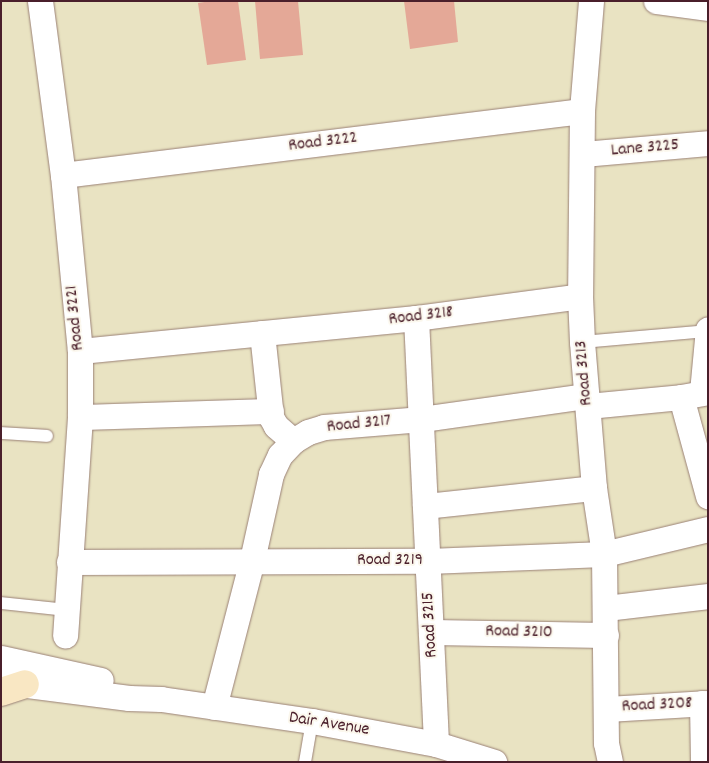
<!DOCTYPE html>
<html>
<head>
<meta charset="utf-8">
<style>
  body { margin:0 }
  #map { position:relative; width:709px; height:763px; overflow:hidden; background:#e9e3c2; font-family:Dekko,sans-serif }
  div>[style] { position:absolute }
  .building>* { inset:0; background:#e4a897 }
  .roads { filter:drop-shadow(0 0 1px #9a8176) drop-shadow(0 0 1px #9a8176) }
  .lane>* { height:12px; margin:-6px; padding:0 6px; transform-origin:6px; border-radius:6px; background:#fff }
  .street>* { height:25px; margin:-12.5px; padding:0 12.5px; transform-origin:12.5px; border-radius:12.5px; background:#fff }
  .secondary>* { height:28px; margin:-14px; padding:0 14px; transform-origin:14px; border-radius:14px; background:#f9e7c3 }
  span { translate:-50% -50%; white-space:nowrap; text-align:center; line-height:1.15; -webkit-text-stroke:4px #fbf7ec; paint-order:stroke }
  .street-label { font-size:18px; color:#4a1f2b }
  .frame { position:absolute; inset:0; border:2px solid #4a1f2b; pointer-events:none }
</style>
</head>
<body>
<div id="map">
  <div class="building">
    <div style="clip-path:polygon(211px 1px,238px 1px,246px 60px,207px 65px,198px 3px)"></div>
    <div style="clip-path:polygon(255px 1px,298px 1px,303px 55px,260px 59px)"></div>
    <div style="clip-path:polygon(404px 1px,454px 1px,458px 42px,410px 49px)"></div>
  </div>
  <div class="roads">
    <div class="lane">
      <div style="left:582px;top:342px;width:125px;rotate:-5deg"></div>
      <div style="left:1px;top:433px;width:46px;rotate:3.7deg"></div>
      <div style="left:1px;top:603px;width:65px;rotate:6.1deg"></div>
      <div style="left:305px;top:762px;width:42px;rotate:-80.3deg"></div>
    </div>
    <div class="street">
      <div style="left:40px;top:1px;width:176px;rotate:82.5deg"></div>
      <div style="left:63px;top:175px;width:177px;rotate:84.5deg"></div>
      <div style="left:80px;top:351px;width:66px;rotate:90deg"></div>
      <div style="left:80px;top:417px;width:219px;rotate:93.9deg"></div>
      <div style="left:591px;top:1px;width:110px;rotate:94.7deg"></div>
      <div style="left:582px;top:111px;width:185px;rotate:90.6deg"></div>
      <div style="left:580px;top:296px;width:46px;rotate:87.5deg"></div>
      <div style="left:582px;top:342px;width:146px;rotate:85.3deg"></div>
      <div style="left:594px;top:488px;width:67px;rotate:81.4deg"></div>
      <div style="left:604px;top:554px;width:189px;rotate:89.4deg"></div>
      <div style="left:606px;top:743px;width:19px;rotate:78deg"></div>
      <div style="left:656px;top:1px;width:52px;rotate:7.7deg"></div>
      <div style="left:583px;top:154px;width:125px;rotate:-5deg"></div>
      <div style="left:63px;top:175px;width:523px;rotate:-7.03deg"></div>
      <div style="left:416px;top:318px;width:426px;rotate:87.3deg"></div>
      <div style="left:262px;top:333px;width:84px;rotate:83.9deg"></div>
      <div style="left:271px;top:417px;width:10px;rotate:61deg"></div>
      <div style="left:276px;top:426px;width:23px;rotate:41deg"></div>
      <div style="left:80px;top:351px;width:338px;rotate:-5.6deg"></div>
      <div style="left:416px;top:318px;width:165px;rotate:-7.6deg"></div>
      <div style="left:702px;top:392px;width:63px;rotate:-84.6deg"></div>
      <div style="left:681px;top:397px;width:103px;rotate:74.7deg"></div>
      <div style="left:588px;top:406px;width:93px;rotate:-5.5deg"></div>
      <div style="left:681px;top:397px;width:27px;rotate:-10deg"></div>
      <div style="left:80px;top:417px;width:191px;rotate:-1.8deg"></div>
      <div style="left:425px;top:506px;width:170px;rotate:-6.1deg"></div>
      <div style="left:69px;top:562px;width:359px;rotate:-0.2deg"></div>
      <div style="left:428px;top:561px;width:176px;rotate:-2.3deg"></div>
      <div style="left:604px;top:554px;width:107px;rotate:-13.5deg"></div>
      <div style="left:606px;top:608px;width:103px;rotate:-6.7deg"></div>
      <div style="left:431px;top:632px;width:175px;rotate:1deg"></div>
      <div style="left:1px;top:658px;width:102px;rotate:12.4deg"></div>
      <div style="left:4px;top:682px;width:126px;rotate:7.3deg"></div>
      <div style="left:129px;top:698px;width:32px;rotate:2deg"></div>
      <div style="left:161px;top:699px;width:153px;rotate:8.3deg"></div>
      <div style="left:312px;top:721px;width:126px;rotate:10.5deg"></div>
      <div style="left:436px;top:744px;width:61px;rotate:17.2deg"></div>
      <div style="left:702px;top:703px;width:59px;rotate:89deg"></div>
      <div style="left:214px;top:707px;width:152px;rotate:-75.5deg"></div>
      <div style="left:252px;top:560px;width:88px;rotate:-77.5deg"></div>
      <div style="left:271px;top:474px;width:21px;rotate:-65deg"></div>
      <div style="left:280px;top:455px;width:19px;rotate:-47deg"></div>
      <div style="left:293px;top:441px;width:17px;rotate:-31deg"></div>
      <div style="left:308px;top:432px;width:17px;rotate:-17deg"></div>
      <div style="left:324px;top:427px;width:98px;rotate:-4.7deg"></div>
      <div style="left:422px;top:419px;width:166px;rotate:-8deg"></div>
      <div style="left:607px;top:709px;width:101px;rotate:-3.4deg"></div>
    </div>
    <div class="secondary">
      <div style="left:1px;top:692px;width:25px;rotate:-18deg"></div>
    </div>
  </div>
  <div class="street-label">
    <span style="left:323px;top:143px;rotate:-7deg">Road 3222</span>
    <span style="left:645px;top:149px;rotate:-5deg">Lane 3225</span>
    <span style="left:421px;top:317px;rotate:-7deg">Road 3218</span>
    <span style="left:76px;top:318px;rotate:-96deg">Road 3221</span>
    <span style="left:585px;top:373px;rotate:-95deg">Road 3213</span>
    <span style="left:359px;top:425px;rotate:-6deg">Road 3217</span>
    <span style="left:390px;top:561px">Road 3219</span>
    <span style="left:431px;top:625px;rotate:-93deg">Road 3215</span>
    <span style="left:519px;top:633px;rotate:1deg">Road 3210</span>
    <span style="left:657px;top:706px;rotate:-3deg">Road 3208</span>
    <span style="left:329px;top:725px;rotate:9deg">Dair Avenue</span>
  </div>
  <div class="frame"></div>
</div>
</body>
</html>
